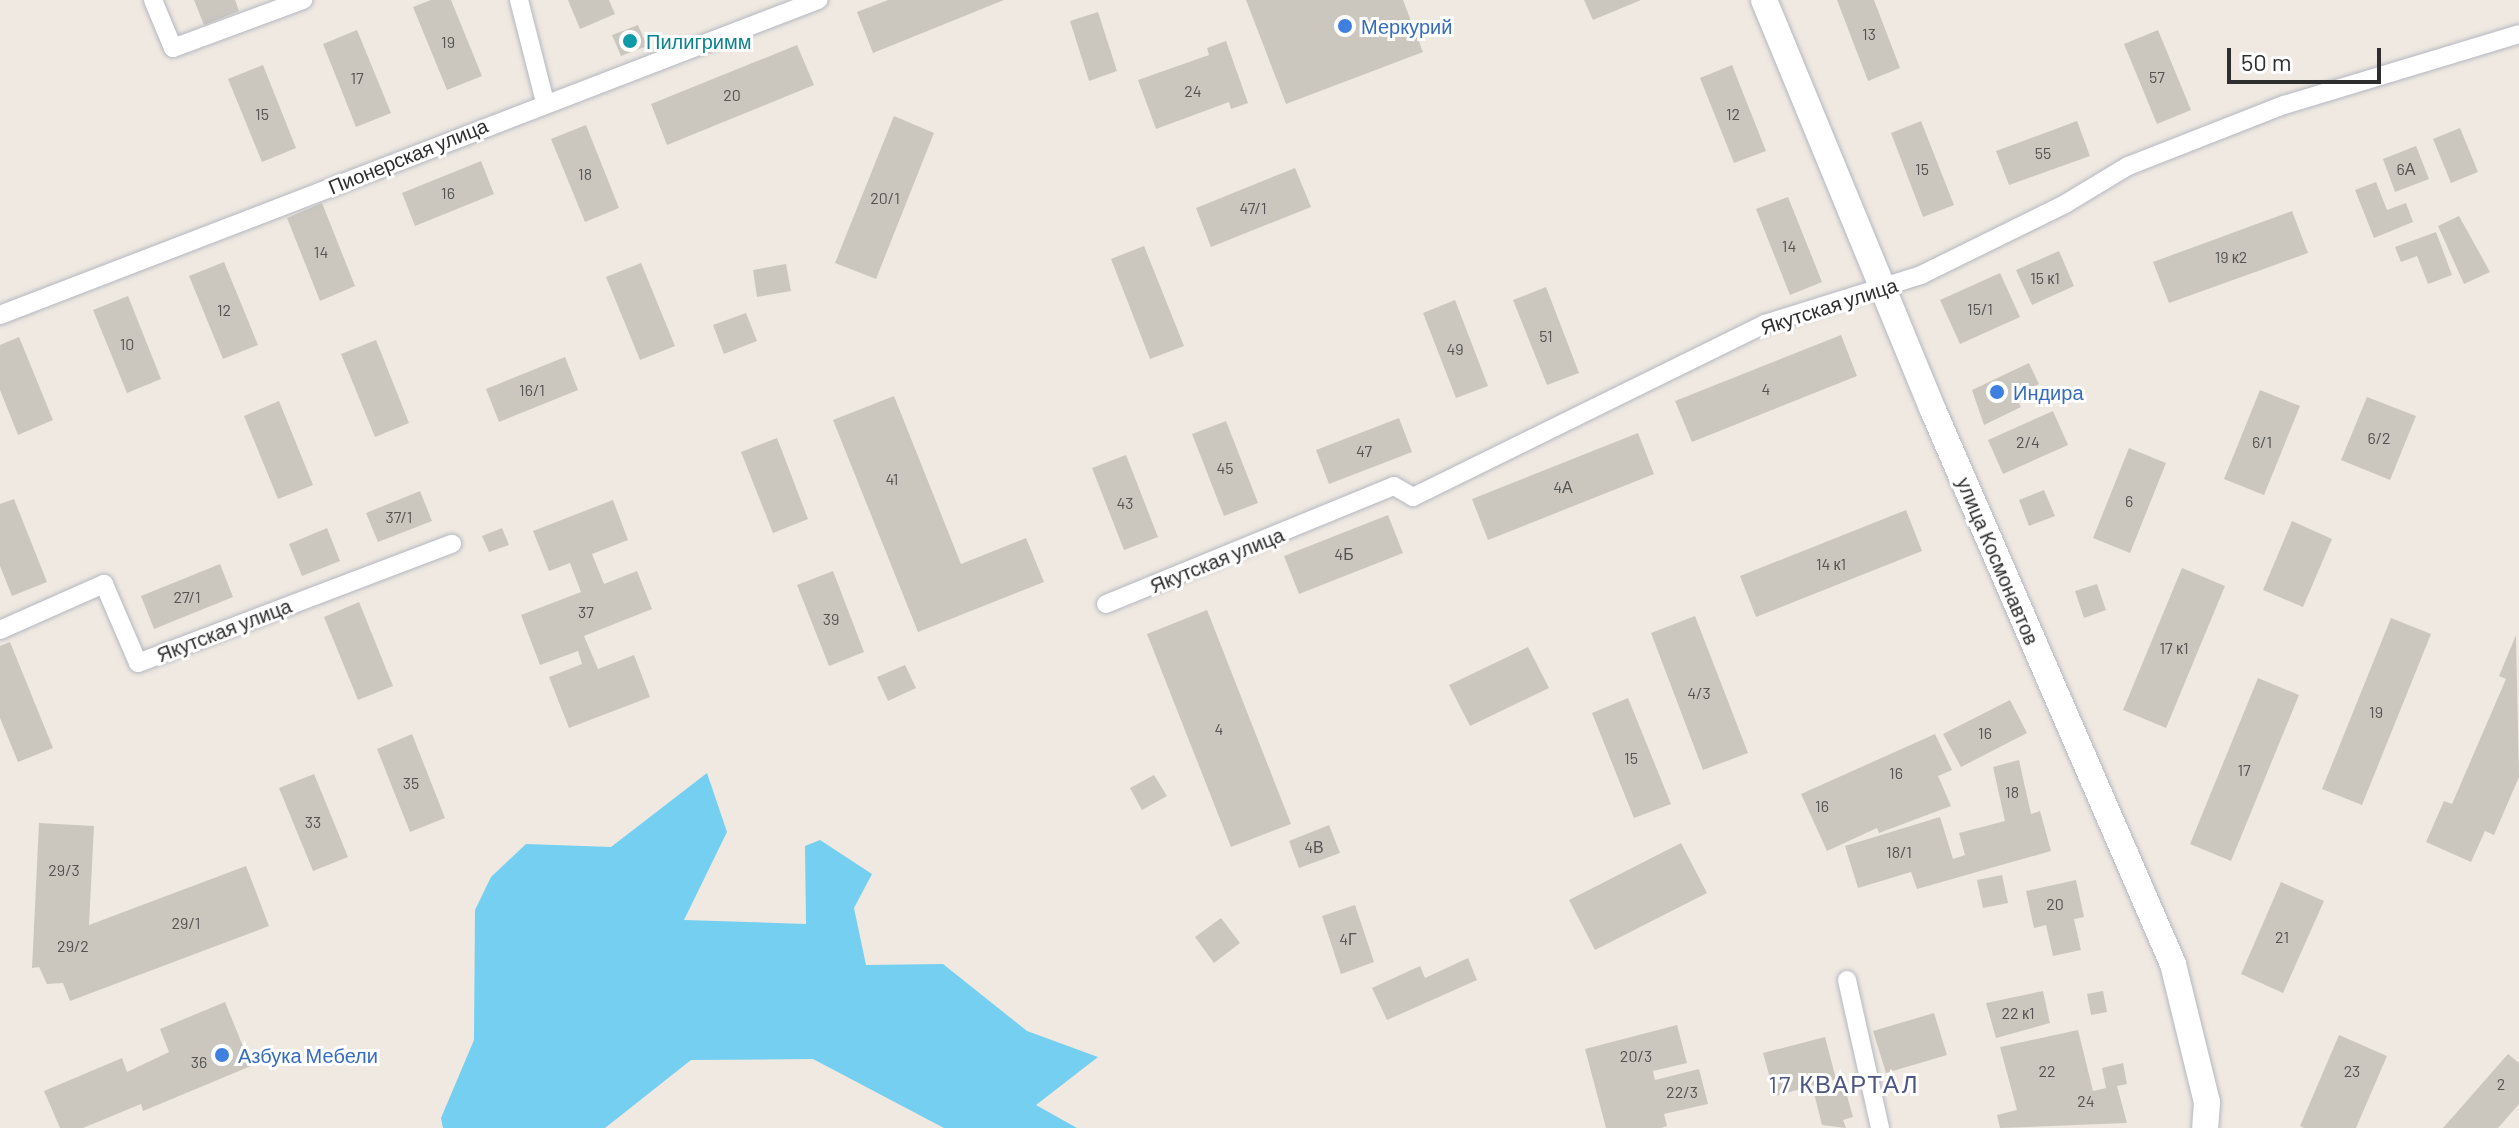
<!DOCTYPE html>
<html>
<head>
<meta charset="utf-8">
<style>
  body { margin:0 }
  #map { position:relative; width:2519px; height:1128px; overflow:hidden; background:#efe9e1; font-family:Barlow,sans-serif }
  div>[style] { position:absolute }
  .water>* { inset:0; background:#75cff0 }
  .building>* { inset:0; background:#cbc7bf }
  .roads { filter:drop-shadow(0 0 2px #b4b7c1) drop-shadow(0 0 2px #b4b7c1) }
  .street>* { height:18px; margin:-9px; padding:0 9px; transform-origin:9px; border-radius:9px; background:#fff }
  .secondary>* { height:26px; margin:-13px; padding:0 13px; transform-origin:13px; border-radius:13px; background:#fff }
  .dots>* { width:22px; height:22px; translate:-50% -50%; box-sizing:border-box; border:4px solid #fff; border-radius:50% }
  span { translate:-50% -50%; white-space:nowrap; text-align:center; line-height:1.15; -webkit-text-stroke:6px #fff; paint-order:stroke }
  .number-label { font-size:16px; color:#555452 }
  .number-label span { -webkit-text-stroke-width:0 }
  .shop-label { font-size:20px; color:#366cbe }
  .left { translate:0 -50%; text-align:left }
  .culture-label { font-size:20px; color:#0d838f }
  .street-label { font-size:20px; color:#2e2e2e }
  .quarter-label { font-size:24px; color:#4d5680; letter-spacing:2px }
  .scale { position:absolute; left:2227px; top:48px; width:154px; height:36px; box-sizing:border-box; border:4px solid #2e2e2e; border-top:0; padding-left:10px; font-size:24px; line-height:28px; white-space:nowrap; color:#2e2e2e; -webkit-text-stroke:6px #fff; paint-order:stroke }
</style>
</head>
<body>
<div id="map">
  <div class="water">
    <div style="clip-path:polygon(707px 773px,727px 832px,684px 920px,806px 924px,805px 846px,820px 840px,872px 874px,854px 908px,866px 965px,943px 964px,1027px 1031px,1098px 1057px,1036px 1105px,1077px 1128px,944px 1128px,813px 1059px,691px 1060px,605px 1128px,443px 1128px,441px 1118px,474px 1040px,475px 910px,491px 877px,526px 844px,611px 847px)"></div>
  </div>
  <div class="building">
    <div style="clip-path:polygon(194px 0,235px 0,239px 11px,204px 25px)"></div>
    <div style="clip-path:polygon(431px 0,451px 0,482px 76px,447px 90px,413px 7px)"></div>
    <div style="clip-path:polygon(568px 0,609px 0,615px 14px,580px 29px)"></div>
    <div style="clip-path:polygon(888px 0,1004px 0,873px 53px,857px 12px)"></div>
    <div style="clip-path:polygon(1246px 0,1403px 0,1423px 52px,1286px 104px)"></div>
    <div style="clip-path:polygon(1584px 0,1641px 0,1593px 20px)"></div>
    <div style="clip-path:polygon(1837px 0,1874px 0,1900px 68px,1868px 81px)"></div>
    <div style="clip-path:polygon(1098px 12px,1117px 71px,1089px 81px,1070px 21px)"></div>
    <div style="clip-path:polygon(638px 25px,647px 46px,621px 56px,612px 35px)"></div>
    <div style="clip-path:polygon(357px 30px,391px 113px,356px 127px,323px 44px)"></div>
    <div style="clip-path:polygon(2158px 30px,2191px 110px,2157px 124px,2124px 44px)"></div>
    <div style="clip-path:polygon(1226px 41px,1248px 103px,1231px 109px,1229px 102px,1156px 129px,1138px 80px,1209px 55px,1207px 48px)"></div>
    <div style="clip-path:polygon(797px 45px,814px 85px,667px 145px,651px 104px)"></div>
    <div style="clip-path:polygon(263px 65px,296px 148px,262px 162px,228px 79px)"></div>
    <div style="clip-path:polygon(1732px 65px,1766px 151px,1734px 163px,1700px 78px)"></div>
    <div style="clip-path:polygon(894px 116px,934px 133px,876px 279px,835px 263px)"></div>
    <div style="clip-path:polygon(1921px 121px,1954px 205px,1923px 217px,1891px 133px)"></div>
    <div style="clip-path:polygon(2077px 121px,2090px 156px,2009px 185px,1996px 151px)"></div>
    <div style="clip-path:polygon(586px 125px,619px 208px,585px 222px,551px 139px)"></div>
    <div style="clip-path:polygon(2460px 128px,2478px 172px,2451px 183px,2433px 139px)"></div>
    <div style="clip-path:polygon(2416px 146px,2429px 179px,2395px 192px,2383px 159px)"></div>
    <div style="clip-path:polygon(481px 161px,494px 194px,415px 226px,402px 193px)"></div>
    <div style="clip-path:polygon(1295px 168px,1311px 207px,1211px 247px,1196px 208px)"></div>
    <div style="clip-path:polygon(2376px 182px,2387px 210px,2406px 203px,2413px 222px,2374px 238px,2355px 190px)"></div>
    <div style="clip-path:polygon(1788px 197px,1822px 282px,1790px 295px,1756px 209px)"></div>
    <div style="clip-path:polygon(322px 203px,355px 286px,320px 301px,287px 218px)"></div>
    <div style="clip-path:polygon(2292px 211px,2308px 253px,2169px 303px,2153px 262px)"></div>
    <div style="clip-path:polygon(2459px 216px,2490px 272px,2464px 284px,2438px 226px)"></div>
    <div style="clip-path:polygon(2436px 232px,2452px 275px,2428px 284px,2417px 256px,2401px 262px,2395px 247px)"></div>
    <div style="clip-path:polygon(1144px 246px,1184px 346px,1150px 359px,1111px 259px)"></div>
    <div style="clip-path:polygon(2059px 251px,2074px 286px,2032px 305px,2016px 270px)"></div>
    <div style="clip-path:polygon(224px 262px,258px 345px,223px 359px,189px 276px)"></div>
    <div style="clip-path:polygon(641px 263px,675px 346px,640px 360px,606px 277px)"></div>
    <div style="clip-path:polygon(786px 264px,791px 291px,757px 297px,753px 270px)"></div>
    <div style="clip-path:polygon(2000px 273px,2020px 317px,1960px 344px,1940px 300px)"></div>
    <div style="clip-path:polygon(1546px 287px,1579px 373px,1547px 385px,1513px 300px)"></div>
    <div style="clip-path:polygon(128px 296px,161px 379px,127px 393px,93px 310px)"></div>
    <div style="clip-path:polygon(1455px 300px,1488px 386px,1456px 398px,1423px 313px)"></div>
    <div style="clip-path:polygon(746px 313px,757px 341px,724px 354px,713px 325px)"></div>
    <div style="clip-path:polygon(1841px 335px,1857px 376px,1692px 442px,1675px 401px)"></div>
    <div style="clip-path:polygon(19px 337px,53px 420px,18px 435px,0 390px,0 345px)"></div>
    <div style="clip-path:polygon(376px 340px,409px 423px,375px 437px,341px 354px)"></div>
    <div style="clip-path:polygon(565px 357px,578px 390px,499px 422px,486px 389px)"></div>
    <div style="clip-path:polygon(2029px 363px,2039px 384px,2015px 395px,2021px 407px,1984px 425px,1972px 390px)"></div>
    <div style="clip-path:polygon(2260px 390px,2300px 406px,2264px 495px,2224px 479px)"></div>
    <div style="clip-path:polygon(894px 396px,961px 564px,1026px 538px,1044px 582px,918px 632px,833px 420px)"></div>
    <div style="clip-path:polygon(2367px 397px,2416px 416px,2390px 480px,2341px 460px)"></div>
    <div style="clip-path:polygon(279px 401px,313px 485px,278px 499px,244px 416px)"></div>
    <div style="clip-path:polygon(2053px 411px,2068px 445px,2003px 474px,1988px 440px)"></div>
    <div style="clip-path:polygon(1399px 418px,1412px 452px,1329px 484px,1316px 450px)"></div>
    <div style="clip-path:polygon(1226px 421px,1258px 503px,1224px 516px,1192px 434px)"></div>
    <div style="clip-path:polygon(1638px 433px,1654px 474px,1488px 540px,1472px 499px)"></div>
    <div style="clip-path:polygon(777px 438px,808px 519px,773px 533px,741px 452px)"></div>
    <div style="clip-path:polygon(2129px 448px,2166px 463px,2130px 553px,2093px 538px)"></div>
    <div style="clip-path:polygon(1126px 455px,1158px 537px,1124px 550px,1092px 468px)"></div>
    <div style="clip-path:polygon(2044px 490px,2055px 516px,2029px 526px,2019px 500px)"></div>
    <div style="clip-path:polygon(420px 491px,432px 521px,378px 542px,366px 513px)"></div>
    <div style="clip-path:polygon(14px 499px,47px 582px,12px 596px,0 566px,0 504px)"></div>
    <div style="clip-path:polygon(613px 500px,628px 540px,592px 554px,604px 584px,637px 571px,652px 609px,584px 636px,598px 669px,634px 655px,650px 697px,569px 728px,549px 677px,582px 664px,578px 651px,540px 665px,521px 615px,581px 592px,570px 563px,549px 571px,533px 531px)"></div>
    <div style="clip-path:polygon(1906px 510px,1922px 551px,1756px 617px,1740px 576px)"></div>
    <div style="clip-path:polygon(1388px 515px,1403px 553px,1299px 594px,1284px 556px)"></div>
    <div style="clip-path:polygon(2292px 521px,2332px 539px,2303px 607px,2263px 590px)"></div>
    <div style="clip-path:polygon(327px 528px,340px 561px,302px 576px,289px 544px)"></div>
    <div style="clip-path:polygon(502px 528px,509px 545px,489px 552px,482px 536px)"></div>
    <div style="clip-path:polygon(220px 564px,233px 597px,154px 629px,141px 596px)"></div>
    <div style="clip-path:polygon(2182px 568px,2225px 586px,2166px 728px,2123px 710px)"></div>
    <div style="clip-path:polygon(833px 571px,864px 652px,829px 666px,797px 585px)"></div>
    <div style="clip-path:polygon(2097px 584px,2106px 610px,2084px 618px,2075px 591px)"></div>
    <div style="clip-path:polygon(359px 602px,393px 686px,358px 700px,324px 617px)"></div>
    <div style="clip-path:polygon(1207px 610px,1291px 824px,1231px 847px,1147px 634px)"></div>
    <div style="clip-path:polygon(1695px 616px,1748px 753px,1703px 770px,1651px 633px)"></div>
    <div style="clip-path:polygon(2391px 618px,2431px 634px,2362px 805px,2322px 789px)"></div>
    <div style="clip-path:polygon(2516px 635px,2519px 777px,2494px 835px,2485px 831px,2471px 862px,2426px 842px,2444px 801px,2452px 804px,2506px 679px,2499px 676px)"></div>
    <div style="clip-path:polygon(10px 642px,53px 748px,18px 762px,0 718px,0 646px)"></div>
    <div style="clip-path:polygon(1528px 647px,1549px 688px,1470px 726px,1449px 685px)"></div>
    <div style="clip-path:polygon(905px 665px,916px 688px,888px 701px,877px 677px)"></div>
    <div style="clip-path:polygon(2258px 678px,2299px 695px,2231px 861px,2190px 844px)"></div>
    <div style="clip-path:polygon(1628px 698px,1671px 804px,1634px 818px,1592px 713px)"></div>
    <div style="clip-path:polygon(2010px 700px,2027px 733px,1961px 767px,1943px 734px)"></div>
    <div style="clip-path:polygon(412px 734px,445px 818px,410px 832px,377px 749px)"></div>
    <div style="clip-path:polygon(1935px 734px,1952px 770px,1938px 776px,1951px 806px,1879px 833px,1877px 828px,1827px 851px,1801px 794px)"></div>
    <div style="clip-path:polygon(2019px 760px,2031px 814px,2040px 811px,2051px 851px,1917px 889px,1911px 872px,1858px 888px,1845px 846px,1940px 817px,1953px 859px,1965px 855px,1959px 833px,2005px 821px,1993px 767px)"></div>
    <div style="clip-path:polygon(314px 774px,348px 857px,313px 871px,279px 788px)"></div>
    <div style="clip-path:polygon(1154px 775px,1167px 796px,1142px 810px,1130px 788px)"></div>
    <div style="clip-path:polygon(39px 823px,94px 826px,89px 925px,246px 866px,269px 926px,70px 1001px,63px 983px,47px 984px,39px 967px,32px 968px)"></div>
    <div style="clip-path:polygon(1329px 825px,1340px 853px,1299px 868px,1289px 841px)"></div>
    <div style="clip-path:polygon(1681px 843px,1707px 893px,1595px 950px,1569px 900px)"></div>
    <div style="clip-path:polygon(2002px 875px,2008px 903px,1983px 908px,1977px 880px)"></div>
    <div style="clip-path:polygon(2076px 880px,2084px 917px,2074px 919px,2081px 950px,2053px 956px,2046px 925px,2034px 928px,2026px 891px)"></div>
    <div style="clip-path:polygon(2281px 882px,2324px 901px,2283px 993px,2241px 974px)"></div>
    <div style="clip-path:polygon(1355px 905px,1374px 962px,1341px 974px,1322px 916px)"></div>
    <div style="clip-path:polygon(1221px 918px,1240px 943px,1214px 963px,1195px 937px)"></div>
    <div style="clip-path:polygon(1468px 958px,1477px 980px,1387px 1020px,1372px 988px,1420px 966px,1425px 978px)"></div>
    <div style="clip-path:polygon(2043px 991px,2050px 1023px,1996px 1038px,1986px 1003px)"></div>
    <div style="clip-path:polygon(2103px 991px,2107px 1012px,2091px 1015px,2087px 994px)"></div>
    <div style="clip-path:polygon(225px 1002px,251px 1066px,143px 1111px,141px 1104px,83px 1128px,60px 1128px,44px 1091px,122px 1058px,127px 1072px,169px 1052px,160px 1029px)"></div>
    <div style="clip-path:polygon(1934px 1013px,1947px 1055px,1886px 1073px,1873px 1031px)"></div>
    <div style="clip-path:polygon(1677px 1025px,1687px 1063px,1653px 1071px,1655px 1080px,1699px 1069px,1708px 1104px,1664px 1114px,1667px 1126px,1661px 1128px,1606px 1128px,1585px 1049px)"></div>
    <div style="clip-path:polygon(2078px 1030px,2093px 1091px,2106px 1088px,2102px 1068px,2123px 1063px,2127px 1084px,2117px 1086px,2127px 1123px,2000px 1128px,1997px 1115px,2017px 1110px,2000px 1047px)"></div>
    <div style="clip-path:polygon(2339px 1035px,2387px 1056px,2356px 1128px,2304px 1128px,2300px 1126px)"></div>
    <div style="clip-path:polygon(1825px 1037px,1836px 1079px,1775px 1096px,1763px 1053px)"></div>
    <div style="clip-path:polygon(2508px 1054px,2519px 1063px,2519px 1104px,2498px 1128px,2443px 1128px)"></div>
    <div style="clip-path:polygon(1844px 1085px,1853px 1117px,1843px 1120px,1846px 1128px,1822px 1125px,1814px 1093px)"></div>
  </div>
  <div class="roads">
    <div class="street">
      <div style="left:153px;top:0;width:52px;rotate:67.4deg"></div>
      <div style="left:173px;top:48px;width:139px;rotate:-20.3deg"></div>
      <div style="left:519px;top:0;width:105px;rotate:75.7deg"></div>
      <div style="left:0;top:315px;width:877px;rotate:-21.06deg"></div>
      <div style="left:1106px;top:604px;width:311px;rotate:-22.3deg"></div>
      <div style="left:1394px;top:486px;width:22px;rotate:30deg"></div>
      <div style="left:1413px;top:497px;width:392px;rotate:-26.2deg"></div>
      <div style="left:1765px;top:324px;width:164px;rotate:-17.4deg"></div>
      <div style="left:1921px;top:275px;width:161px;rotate:-26.2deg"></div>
      <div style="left:2065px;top:204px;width:74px;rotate:-31.1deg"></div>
      <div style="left:2128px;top:166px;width:168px;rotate:-21.4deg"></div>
      <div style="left:2284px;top:105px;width:245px;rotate:-16.8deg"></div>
      <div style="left:0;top:630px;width:114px;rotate:-23.9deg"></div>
      <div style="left:104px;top:584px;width:86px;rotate:66.7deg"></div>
      <div style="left:138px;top:663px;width:336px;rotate:-20.8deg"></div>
      <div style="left:1847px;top:980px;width:152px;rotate:77.4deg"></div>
    </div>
    <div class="secondary">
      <div style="left:1764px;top:0;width:443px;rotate:67.6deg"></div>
      <div style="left:1933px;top:410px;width:604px;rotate:66.58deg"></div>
      <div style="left:2173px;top:964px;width:142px;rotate:76.2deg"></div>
      <div style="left:2207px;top:1102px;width:26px;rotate:94deg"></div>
    </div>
  </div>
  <div class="dots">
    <div style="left:1345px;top:26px;background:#3f7fe0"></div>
    <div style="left:630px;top:41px;background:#0f9aa8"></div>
    <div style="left:1997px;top:392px;background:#3f7fe0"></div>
    <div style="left:222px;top:1055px;background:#3f7fe0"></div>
  </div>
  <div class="number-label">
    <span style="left:1869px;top:34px">13</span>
    <span style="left:448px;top:42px">19</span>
    <span style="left:2157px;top:77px">57</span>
    <span style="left:357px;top:78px">17</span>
    <span style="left:1193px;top:91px">24</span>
    <span style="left:732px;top:95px">20</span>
    <span style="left:262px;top:114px">15</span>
    <span style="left:1733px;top:114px">12</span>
    <span style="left:2043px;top:153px">55</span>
    <span style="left:1922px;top:169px">15</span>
    <span style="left:2406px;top:169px">6А</span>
    <span style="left:585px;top:174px">18</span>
    <span style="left:448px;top:193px">16</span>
    <span style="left:885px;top:198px">20/1</span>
    <span style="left:1253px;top:208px">47/1</span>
    <span style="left:1789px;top:246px">14</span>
    <span style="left:321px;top:252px">14</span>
    <span style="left:2231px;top:257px">19 к2</span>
    <span style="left:2045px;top:278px">15 к1</span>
    <span style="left:1980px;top:309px">15/1</span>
    <span style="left:224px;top:310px">12</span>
    <span style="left:1546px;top:336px">51</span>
    <span style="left:127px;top:344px">10</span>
    <span style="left:1455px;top:349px">49</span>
    <span style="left:1766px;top:389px">4</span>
    <span style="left:532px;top:390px">16/1</span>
    <span style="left:2379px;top:438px">6/2</span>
    <span style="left:2028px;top:442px">2/4</span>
    <span style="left:2262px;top:442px">6/1</span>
    <span style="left:1364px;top:451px">47</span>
    <span style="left:1225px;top:468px">45</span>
    <span style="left:892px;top:479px">41</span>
    <span style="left:1563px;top:487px">4А</span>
    <span style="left:2129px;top:501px">6</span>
    <span style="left:1125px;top:503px">43</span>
    <span style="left:399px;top:517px">37/1</span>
    <span style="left:1344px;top:554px">4Б</span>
    <span style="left:1831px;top:564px">14 к1</span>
    <span style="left:187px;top:597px">27/1</span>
    <span style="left:586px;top:612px">37</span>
    <span style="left:831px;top:619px">39</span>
    <span style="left:2174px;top:648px">17 к1</span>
    <span style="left:1699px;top:693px">4/3</span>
    <span style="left:2376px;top:712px">19</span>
    <span style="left:1219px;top:729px">4</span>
    <span style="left:1985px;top:733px">16</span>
    <span style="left:1631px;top:758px">15</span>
    <span style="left:2244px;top:770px">17</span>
    <span style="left:1896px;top:773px">16</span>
    <span style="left:411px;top:783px">35</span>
    <span style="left:2012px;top:792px">18</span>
    <span style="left:1822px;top:806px">16</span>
    <span style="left:313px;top:822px">33</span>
    <span style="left:1314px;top:847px">4В</span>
    <span style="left:1899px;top:852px">18/1</span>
    <span style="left:64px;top:870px">29/3</span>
    <span style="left:2055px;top:904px">20</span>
    <span style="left:186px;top:923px">29/1</span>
    <span style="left:2282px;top:937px">21</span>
    <span style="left:1348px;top:939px">4Г</span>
    <span style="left:73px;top:946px">29/2</span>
    <span style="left:2018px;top:1013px">22 к1</span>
    <span style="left:1636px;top:1056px">20/3</span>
    <span style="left:199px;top:1062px">36</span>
    <span style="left:2047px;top:1071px">22</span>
    <span style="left:2352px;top:1071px">23</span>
    <span style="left:2501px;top:1084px">2</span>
    <span style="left:1682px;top:1092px">22/3</span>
    <span style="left:2086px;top:1101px">24</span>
  </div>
  <div class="shop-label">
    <span class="left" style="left:1361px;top:26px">Меркурий</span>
    <span class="left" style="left:2013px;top:392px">Индира</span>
    <span class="left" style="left:238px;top:1055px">Азбука Мебели</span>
  </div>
  <div class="culture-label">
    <span class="left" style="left:646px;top:41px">Пилигримм</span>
  </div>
  <div class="street-label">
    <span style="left:408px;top:156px;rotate:-22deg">Пионерская улица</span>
    <span style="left:1829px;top:306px;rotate:-18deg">Якутская улица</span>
    <span style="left:1217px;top:560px;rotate:-22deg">Якутская улица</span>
    <span style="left:1998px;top:561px;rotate:67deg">улица Космонавтов</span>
    <span style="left:224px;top:630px;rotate:-21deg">Якутская улица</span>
  </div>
  <div class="quarter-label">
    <span style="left:1844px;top:1084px">17 КВАРТАЛ</span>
  </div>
  <div class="scale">50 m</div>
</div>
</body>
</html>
